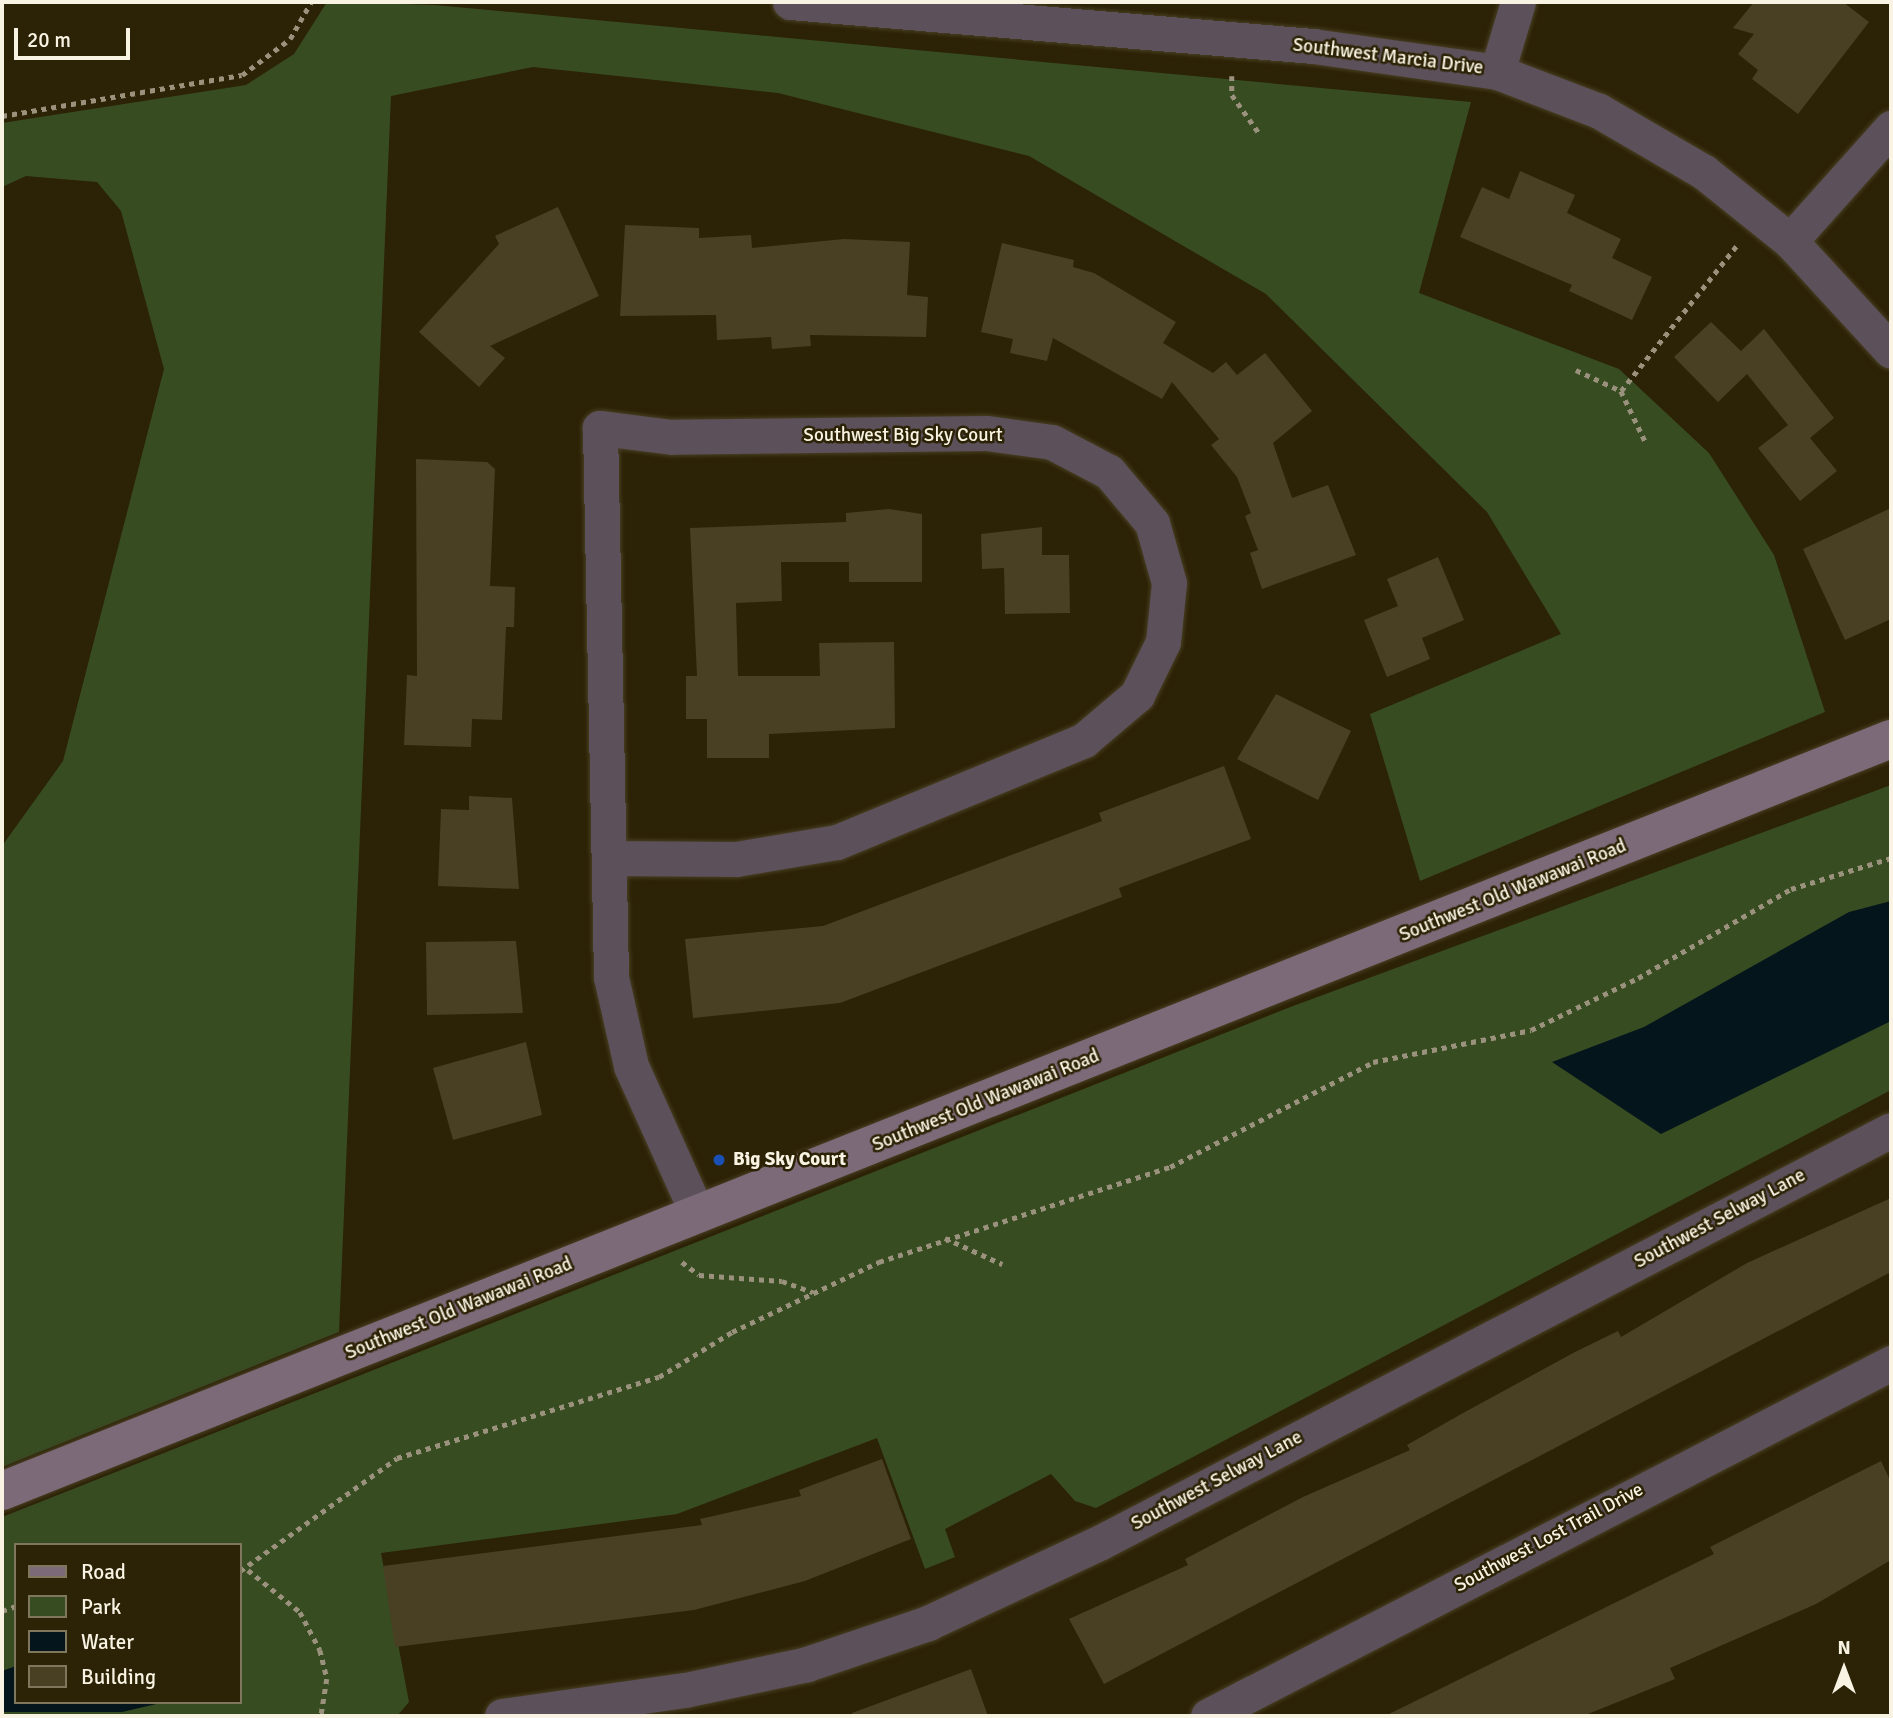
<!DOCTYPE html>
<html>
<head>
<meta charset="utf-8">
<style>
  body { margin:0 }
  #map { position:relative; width:1893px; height:1718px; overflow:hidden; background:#2c2205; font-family:Signika,sans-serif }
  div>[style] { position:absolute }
  .green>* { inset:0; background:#384c22 }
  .water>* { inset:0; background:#04151c }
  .building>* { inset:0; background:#493f22 }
  .path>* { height:4.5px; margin-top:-2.25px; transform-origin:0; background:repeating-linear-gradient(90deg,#9a927c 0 5px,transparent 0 10px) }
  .roads { filter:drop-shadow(0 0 2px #493f24) drop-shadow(0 0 2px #493f24) }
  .street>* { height:35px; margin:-17.5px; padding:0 17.5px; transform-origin:17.5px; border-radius:17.5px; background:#5c515a }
  .secondary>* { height:38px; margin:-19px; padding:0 19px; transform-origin:19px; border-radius:19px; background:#7c6a78 }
  .dots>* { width:19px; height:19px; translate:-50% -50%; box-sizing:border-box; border:4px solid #2c2205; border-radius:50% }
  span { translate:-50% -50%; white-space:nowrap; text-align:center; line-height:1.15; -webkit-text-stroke:5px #2c2205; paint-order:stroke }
  .street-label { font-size:19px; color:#f8f3e2 }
  .poi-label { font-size:19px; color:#f8f3e2; font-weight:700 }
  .left { translate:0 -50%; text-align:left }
  .frame { position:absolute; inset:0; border:4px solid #f8f3e2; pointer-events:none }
  .legend { position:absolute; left:14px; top:1543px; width:228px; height:161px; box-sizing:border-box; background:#2c2205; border:2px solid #7e765d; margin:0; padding:9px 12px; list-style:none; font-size:21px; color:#f8f3e2 }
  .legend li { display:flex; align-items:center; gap:14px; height:35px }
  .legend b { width:35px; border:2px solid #7e765d }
  .north { position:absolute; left:1809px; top:1634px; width:70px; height:70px; -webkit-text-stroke:5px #2c2205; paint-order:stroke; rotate:0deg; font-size:19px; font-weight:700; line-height:28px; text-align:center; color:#f8f3e2 }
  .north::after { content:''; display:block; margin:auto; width:24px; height:32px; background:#f8f3e2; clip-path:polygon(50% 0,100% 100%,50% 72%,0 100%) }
  .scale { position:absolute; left:14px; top:28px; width:116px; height:32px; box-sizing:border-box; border:4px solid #f8f3e2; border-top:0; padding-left:9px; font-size:21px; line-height:24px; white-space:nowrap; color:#f8f3e2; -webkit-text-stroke:5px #2c2205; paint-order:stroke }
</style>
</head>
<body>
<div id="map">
  <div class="green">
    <div style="clip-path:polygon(327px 2px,435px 5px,1471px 102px,1419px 293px,1619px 369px,1709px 453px,1774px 555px,1825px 712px,1420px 881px,1370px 714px,1561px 634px,1487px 512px,1266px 294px,1029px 156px,778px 93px,533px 67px,391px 96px,339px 1332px,2px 1467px,2px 846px,63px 761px,164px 369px,121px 211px,97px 182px,26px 176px,2px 187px,2px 123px,246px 85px,294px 54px)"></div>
    <div style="clip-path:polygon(evenodd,1891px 785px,1891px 1090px,1096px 1508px,1075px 1501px,1051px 1474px,945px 1529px,955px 1557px,925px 1569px,877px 1438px,677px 1514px,381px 1553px,409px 1702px,397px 1716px,2px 1716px,2px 1517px,1293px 1006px,1891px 785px,16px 1545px,240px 1545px,240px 1702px,16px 1702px,16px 1545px)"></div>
  </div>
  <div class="water">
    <div style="clip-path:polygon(1891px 901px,1891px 1021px,1661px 1134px,1552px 1062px,1644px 1027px,1849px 912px)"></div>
    <div style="clip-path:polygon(16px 1666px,16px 1702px,165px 1702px,122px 1712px,2px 1712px,2px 1671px)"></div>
  </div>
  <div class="building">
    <div style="clip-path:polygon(1754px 2px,1843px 2px,1869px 22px,1798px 114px,1752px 79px,1758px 70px,1738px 54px,1754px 34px,1733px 28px)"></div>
    <div style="clip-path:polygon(1520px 171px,1575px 195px,1567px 213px,1621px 239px,1612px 258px,1652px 277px,1632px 320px,1569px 291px,1572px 285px,1460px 237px,1482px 187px,1509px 199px)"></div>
    <div style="clip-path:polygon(558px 207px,599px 296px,490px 346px,505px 358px,479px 387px,419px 332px,499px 244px,495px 236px)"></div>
    <div style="clip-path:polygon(625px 225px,699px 228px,699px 238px,751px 235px,752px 248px,844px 239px,910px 242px,907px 295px,928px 297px,926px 337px,810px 335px,811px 346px,772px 349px,771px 337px,717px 340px,716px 315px,620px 316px)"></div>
    <div style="clip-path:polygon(1002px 243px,1074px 260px,1073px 267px,1094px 273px,1176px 322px,1163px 343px,1213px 373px,1226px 362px,1237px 375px,1265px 353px,1312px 411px,1273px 443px,1292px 498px,1328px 485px,1356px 555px,1262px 589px,1250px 553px,1258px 550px,1245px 516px,1251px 513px,1237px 477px,1211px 445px,1219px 439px,1172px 382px,1162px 399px,1053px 338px,1047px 361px,1010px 353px,1013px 339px,981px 332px)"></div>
    <div style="clip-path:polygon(1711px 322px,1741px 351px,1764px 329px,1834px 418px,1810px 438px,1837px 471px,1800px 501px,1758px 448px,1788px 425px,1747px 374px,1718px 402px,1674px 357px)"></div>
    <div style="clip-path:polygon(416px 459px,487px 462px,495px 469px,490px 586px,515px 587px,514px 627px,506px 627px,502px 720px,472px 719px,471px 747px,404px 745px,407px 675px,417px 676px)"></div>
    <div style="clip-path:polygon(1891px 508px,1891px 619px,1845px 640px,1803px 549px)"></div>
    <div style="clip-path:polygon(889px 509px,922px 514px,922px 582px,849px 582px,849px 562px,781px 562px,782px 601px,736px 603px,738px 676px,820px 676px,819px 643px,894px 642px,895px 728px,769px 734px,769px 758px,707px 758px,707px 719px,686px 719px,686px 676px,697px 676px,690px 528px,846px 522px,846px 513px)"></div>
    <div style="clip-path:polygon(1042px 527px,1042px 555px,1069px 555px,1070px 613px,1005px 614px,1004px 568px,982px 569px,981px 534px)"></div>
    <div style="clip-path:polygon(1438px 557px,1464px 620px,1422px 638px,1430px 659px,1387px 677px,1364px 620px,1398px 606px,1387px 579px)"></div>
    <div style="clip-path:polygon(1276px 694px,1351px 731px,1318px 800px,1237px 759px)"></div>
    <div style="clip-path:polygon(1224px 766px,1251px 839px,1119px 888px,1122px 897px,840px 1003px,693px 1018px,685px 939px,823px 926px,1102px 821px,1099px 813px)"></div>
    <div style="clip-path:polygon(469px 796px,512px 798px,519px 889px,438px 886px,441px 809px,469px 810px)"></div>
    <div style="clip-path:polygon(516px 941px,523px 1013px,427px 1015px,426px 942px)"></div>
    <div style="clip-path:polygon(526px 1042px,542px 1115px,453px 1140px,433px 1068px)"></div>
    <div style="clip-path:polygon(1891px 1198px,1891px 1272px,1104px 1684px,1069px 1619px,1188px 1565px,1185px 1559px,1303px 1497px,1410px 1450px,1407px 1445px,1463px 1413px,1575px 1352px,1618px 1331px,1621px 1337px,1747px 1263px)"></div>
    <div style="clip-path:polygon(882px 1459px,911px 1539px,805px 1581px,694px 1610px,395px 1647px,383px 1566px,702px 1525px,700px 1519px,801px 1496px,799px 1490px)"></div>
    <div style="clip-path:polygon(1881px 1461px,1891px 1482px,1891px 1560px,1816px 1604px,1670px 1668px,1675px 1679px,1583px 1716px,1385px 1716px,1714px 1554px,1710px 1547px)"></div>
    <div style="clip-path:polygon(971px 1669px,988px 1716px,853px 1716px,852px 1713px)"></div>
  </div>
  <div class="path">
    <div style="left:1232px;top:76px;width:19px;rotate:90deg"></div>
    <div style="left:1232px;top:95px;width:47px;rotate:54.6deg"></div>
    <div style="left:2px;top:116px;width:243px;rotate:-9.7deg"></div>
    <div style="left:242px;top:75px;width:60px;rotate:-36.9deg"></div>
    <div style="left:290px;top:39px;width:43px;rotate:-60.4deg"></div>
    <div style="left:1576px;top:370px;width:50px;rotate:25deg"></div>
    <div style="left:1621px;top:391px;width:188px;rotate:-51.5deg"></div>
    <div style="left:1621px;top:391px;width:60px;rotate:64.3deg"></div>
    <div style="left:945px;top:1238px;width:63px;rotate:24.5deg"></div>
    <div style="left:682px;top:1262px;width:21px;rotate:37deg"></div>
    <div style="left:699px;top:1275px;width:83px;rotate:4.1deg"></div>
    <div style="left:782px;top:1281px;width:33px;rotate:20deg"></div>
    <div style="left:248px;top:1570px;width:67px;rotate:38.9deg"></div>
    <div style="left:300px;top:1612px;width:43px;rotate:62.2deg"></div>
    <div style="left:320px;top:1650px;width:30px;rotate:76deg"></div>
    <div style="left:327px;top:1679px;width:37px;rotate:99deg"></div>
    <div style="left:240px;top:1571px;width:193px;rotate:-35.7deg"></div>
    <div style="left:397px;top:1458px;width:274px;rotate:-17.2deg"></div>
    <div style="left:659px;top:1377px;width:86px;rotate:-31.7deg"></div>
    <div style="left:732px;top:1332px;width:163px;rotate:-25.5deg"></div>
    <div style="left:879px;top:1262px;width:306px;rotate:-18.1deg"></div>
    <div style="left:1170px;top:1167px;width:229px;rotate:-27.3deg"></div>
    <div style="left:1373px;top:1062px;width:161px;rotate:-11.4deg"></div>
    <div style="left:1531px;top:1030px;width:119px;rotate:-25.9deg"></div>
    <div style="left:1638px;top:978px;width:177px;rotate:-30.2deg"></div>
    <div style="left:1791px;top:889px;width:105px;rotate:-17.2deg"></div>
    <div style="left:2px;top:1611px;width:15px;rotate:-20deg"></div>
  </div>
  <div class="roads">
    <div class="street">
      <div style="left:790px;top:2px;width:525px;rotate:4.81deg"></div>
      <div style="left:1313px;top:46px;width:186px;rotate:8deg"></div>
      <div style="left:1497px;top:72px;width:109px;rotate:20.9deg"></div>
      <div style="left:1599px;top:111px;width:121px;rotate:30.2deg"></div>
      <div style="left:1704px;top:172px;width:110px;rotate:38.7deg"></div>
      <div style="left:1790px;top:241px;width:149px;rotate:47.4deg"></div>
      <div style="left:1497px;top:72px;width:73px;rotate:-73.3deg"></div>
      <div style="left:1790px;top:241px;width:152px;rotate:-48.2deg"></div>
      <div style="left:609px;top:858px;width:127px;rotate:0.5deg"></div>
      <div style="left:736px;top:859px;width:102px;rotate:-9.6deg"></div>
      <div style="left:837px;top:842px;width:267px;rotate:-22.4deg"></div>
      <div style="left:1084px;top:740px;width:70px;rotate:-40.3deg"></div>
      <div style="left:1137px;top:695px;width:59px;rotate:-63.9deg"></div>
      <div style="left:1163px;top:642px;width:59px;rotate:-84.2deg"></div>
      <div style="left:1169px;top:583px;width:62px;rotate:-105.8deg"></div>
      <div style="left:1152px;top:523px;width:67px;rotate:-130.1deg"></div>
      <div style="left:1109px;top:472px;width:64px;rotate:-152.2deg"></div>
      <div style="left:1052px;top:442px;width:67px;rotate:-172.2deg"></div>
      <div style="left:986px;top:433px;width:314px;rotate:179.3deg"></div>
      <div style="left:672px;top:437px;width:73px;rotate:-172.9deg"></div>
      <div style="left:600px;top:428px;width:549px;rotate:88.85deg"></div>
      <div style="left:611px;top:977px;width:91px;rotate:77.3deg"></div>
      <div style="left:631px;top:1066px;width:163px;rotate:65.8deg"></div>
      <div style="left:502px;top:1716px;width:185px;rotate:-8.1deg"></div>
      <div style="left:685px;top:1690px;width:125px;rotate:-12deg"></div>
      <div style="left:807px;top:1664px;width:128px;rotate:-18.7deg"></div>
      <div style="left:928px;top:1623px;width:189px;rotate:-25.1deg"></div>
      <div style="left:1099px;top:1543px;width:893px;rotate:-27.54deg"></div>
      <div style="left:1208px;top:1716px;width:769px;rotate:-27.33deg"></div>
    </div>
    <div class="secondary">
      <div style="left:2px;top:1491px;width:2033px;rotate:-21.71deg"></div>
    </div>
  </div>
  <div class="dots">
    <div style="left:719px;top:1160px;background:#1a4fb4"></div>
  </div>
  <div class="street-label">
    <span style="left:1388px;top:57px;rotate:7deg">Southwest Marcia Drive</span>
    <span style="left:903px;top:436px">Southwest Big Sky Court</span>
    <span style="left:1513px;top:891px;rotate:-22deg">Southwest Old Wawawai Road</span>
    <span style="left:986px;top:1101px;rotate:-22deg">Southwest Old Wawawai Road</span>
    <span style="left:1720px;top:1219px;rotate:-28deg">Southwest Selway Lane</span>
    <span style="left:459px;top:1309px;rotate:-22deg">Southwest Old Wawawai Road</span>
    <span style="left:1217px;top:1481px;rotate:-28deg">Southwest Selway Lane</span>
    <span style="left:1549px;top:1538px;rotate:-28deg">Southwest Lost Trail Drive</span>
  </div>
  <div class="poi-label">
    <span class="left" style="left:733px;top:1160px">Big Sky Court</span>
  </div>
  <div class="frame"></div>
  <ul class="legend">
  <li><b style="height:9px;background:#7c6a78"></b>Road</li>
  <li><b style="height:19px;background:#384c22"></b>Park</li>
  <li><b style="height:19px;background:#04151c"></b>Water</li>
  <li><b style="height:19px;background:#493f22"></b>Building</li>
  </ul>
  <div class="north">N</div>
  <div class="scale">20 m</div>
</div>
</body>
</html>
